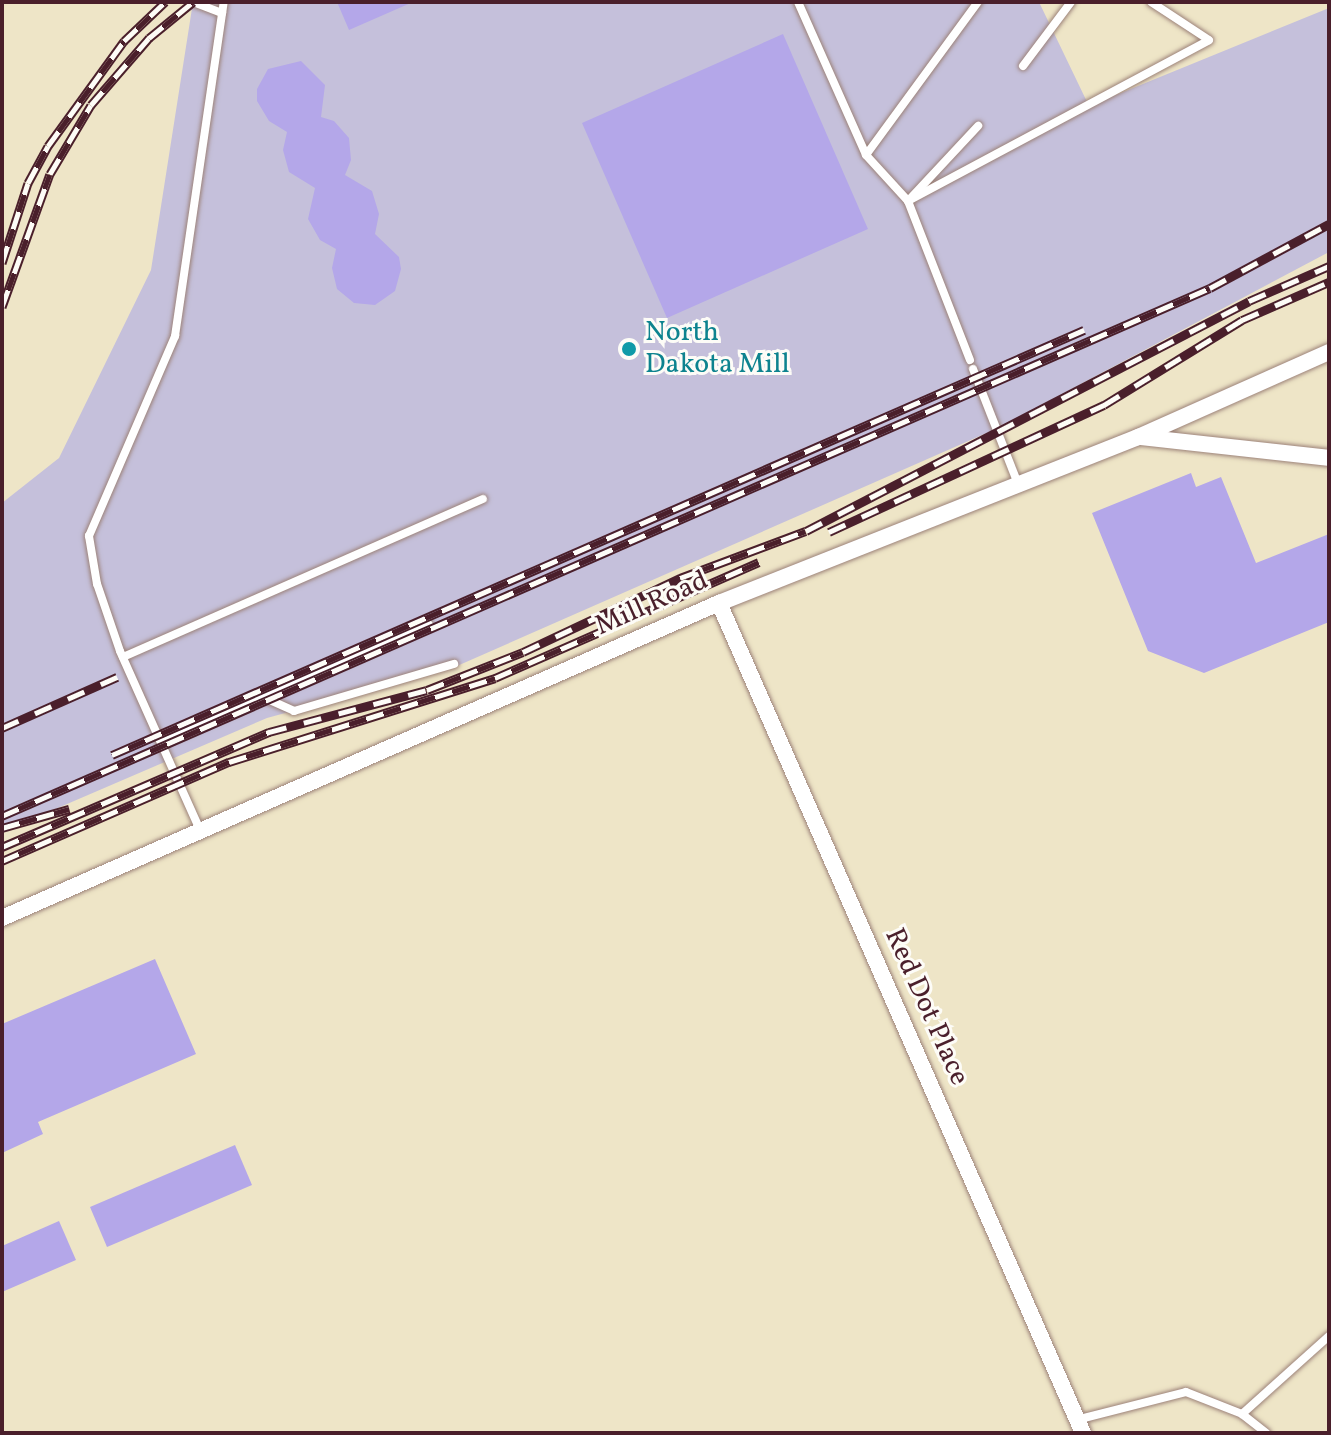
<!DOCTYPE html>
<html>
<head>
<meta charset="utf-8">
<style>
  body { margin:0 }
  #map { position:relative; width:1331px; height:1435px; overflow:hidden; background:#eee5c7; font-family:Vollkorn,serif }
  div>[style] { position:absolute }
  .industrial>* { inset:0; background:#c5c0db }
  .building>* { inset:0; background:#b4a7e9 }
  .roads { filter:drop-shadow(0 0 2px #9c8279) drop-shadow(0 0 2px #9c8279) }
  .service>* { height:8px; margin:-4px; padding:0 4px; transform-origin:4px; border-radius:4px; background:#fff }
  .minor>* { height:16px; margin:-8px; padding:0 8px; transform-origin:8px; border-radius:8px; background:#fff }
  .rail>* { height:9px; margin-top:-4.5px; transform-origin:0; background:repeating-linear-gradient(90deg,#fdfcf7 0 18px,#4a1f2b 0 36px); box-sizing:border-box; border-block:2px solid #4a1f2b }
  .dots>* { width:22px; height:22px; translate:-50% -50%; box-sizing:border-box; border:4px solid #fdfcf7; border-radius:50% }
  span { translate:-50% -50%; white-space:nowrap; text-align:center; line-height:1.15; -webkit-text-stroke:6px #fdfcf7; paint-order:stroke }
  .culture-label { font-size:28px; color:#0d838f }
  .left { translate:0 -50%; text-align:left }
  .street-label { font-size:28px; color:#4a1f2b }
  .frame { position:absolute; inset:0; border:4px solid #4a1f2b; pointer-events:none }
</style>
</head>
<body>
<div id="map">
  <div class="industrial">
    <div style="clip-path:polygon(193px 2px,1039px 2px,1089px 106px,1329px 8px,1329px 252px,998px 428px,457px 666px,267px 718px,2px 832px,2px 503px,59px 458px,151px 270px)"></div>
  </div>
  <div class="building">
    <div style="clip-path:polygon(337px 2px,413px 2px,349px 30px)"></div>
    <div style="clip-path:polygon(783px 34px,868px 229px,667px 318px,582px 123px)"></div>
    <div style="clip-path:polygon(301px 61px,325px 85px,321px 117px,334px 121px,349px 138px,351px 160px,345px 175px,372px 191px,379px 214px,375px 234px,399px 257px,401px 269px,395px 291px,375px 305px,354px 303px,337px 289px,332px 268px,336px 249px,320px 240px,308px 219px,315px 188px,289px 172px,283px 150px,287px 132px,269px 121px,257px 101px,257px 89px,268px 69px)"></div>
    <div style="clip-path:polygon(1191px 473px,1196px 487px,1221px 477px,1256px 563px,1329px 534px,1329px 622px,1204px 673px,1148px 651px,1092px 513px)"></div>
    <div style="clip-path:polygon(155px 959px,196px 1054px,38px 1122px,43px 1134px,2px 1153px,2px 1024px)"></div>
    <div style="clip-path:polygon(235px 1145px,252px 1185px,107px 1247px,90px 1207px)"></div>
    <div style="clip-path:polygon(59px 1221px,76px 1260px,2px 1292px,2px 1246px)"></div>
  </div>
  <div class="roads">
    <div class="service">
      <div style="left:193px;top:2px;width:31px;rotate:21deg"></div>
      <div style="left:798px;top:2px;width:167px;rotate:66deg"></div>
      <div style="left:866px;top:155px;width:190px;rotate:-53.8deg"></div>
      <div style="left:1023px;top:66px;width:80px;rotate:-53.1deg"></div>
      <div style="left:866px;top:155px;width:62px;rotate:47.6deg"></div>
      <div style="left:908px;top:201px;width:341px;rotate:-28.1deg"></div>
      <div style="left:1209px;top:40px;width:69px;rotate:-146.8deg"></div>
      <div style="left:970px;top:360px;width:171px;rotate:-111.3deg"></div>
      <div style="left:908px;top:201px;width:103px;rotate:-47deg"></div>
      <div style="left:973px;top:369px;width:123px;rotate:68.6deg"></div>
      <div style="left:123px;top:657px;width:393px;rotate:-23.7deg"></div>
      <div style="left:263px;top:697px;width:34px;rotate:24deg"></div>
      <div style="left:294px;top:711px;width:167px;rotate:-16.4deg"></div>
      <div style="left:161px;top:743px;width:293px;rotate:-23.9deg"></div>
      <div style="left:200px;top:830px;width:196px;rotate:-114.1deg"></div>
      <div style="left:120px;top:651px;width:71px;rotate:-108.9deg"></div>
      <div style="left:97px;top:584px;width:49px;rotate:-99.5deg"></div>
      <div style="left:89px;top:536px;width:218px;rotate:-66.7deg"></div>
      <div style="left:175px;top:336px;width:338px;rotate:-81.7deg"></div>
      <div style="left:1242px;top:1414px;width:117px;rotate:-41.9deg"></div>
      <div style="left:1080px;top:1419px;width:109px;rotate:-14.3deg"></div>
      <div style="left:1186px;top:1392px;width:60px;rotate:21.4deg"></div>
      <div style="left:1242px;top:1414px;width:31px;rotate:38deg"></div>
    </div>
    <div class="minor">
      <div style="left:1140px;top:437px;width:190px;rotate:6.3deg"></div>
      <div style="left:719px;top:603px;width:906px;rotate:66.32deg"></div>
      <div style="left:2px;top:918px;width:783px;rotate:-23.72deg"></div>
      <div style="left:719px;top:603px;width:451px;rotate:-21.6deg"></div>
      <div style="left:1138px;top:437px;width:209px;rotate:-24deg"></div>
    </div>
  </div>
  <div class="rail">
    <div style="left:2px;top:263px;width:84px;rotate:-72deg"></div>
    <div style="left:28px;top:183px;width:42px;rotate:-61.6deg"></div>
    <div style="left:48px;top:146px;width:130px;rotate:-54.1deg"></div>
    <div style="left:124px;top:41px;width:57px;rotate:-43.6deg"></div>
    <div style="left:2px;top:307px;width:141px;rotate:-70.2deg"></div>
    <div style="left:50px;top:174px;width:80px;rotate:-59.3deg"></div>
    <div style="left:91px;top:105px;width:89px;rotate:-49.1deg"></div>
    <div style="left:149px;top:38px;width:57px;rotate:-39.3deg"></div>
    <div style="left:829px;top:532px;width:303px;rotate:-24.8deg"></div>
    <div style="left:1104px;top:405px;width:162px;rotate:-31.6deg"></div>
    <div style="left:1242px;top:320px;width:95px;rotate:-23.6deg"></div>
    <div style="left:2px;top:728px;width:126px;rotate:-23.9deg"></div>
    <div style="left:112px;top:755px;width:1061px;rotate:-23.62deg"></div>
    <div style="left:2px;top:816px;width:1318px;rotate:-23.61deg"></div>
    <div style="left:1210px;top:288px;width:135px;rotate:-28.3deg"></div>
    <div style="left:2px;top:828px;width:70px;rotate:-15.8deg"></div>
    <div style="left:2px;top:847px;width:291px;rotate:-23.3deg"></div>
    <div style="left:269px;top:732px;width:163px;rotate:-14.9deg"></div>
    <div style="left:427px;top:690px;width:103px;rotate:-21.6deg"></div>
    <div style="left:523px;top:652px;width:174px;rotate:-25.2deg"></div>
    <div style="left:680px;top:578px;width:134px;rotate:-20.5deg"></div>
    <div style="left:806px;top:531px;width:499px;rotate:-27.4deg"></div>
    <div style="left:1249px;top:301px;width:87px;rotate:-23.6deg"></div>
    <div style="left:2px;top:861px;width:248px;rotate:-23.6deg"></div>
    <div style="left:229px;top:762px;width:279px;rotate:-17.5deg"></div>
    <div style="left:495px;top:678px;width:288px;rotate:-23.7deg"></div>
  </div>
  <div class="dots">
    <div style="left:629px;top:349px;background:#0f9aa8"></div>
  </div>
  <div class="culture-label">
    <span class="left" style="left:645px;top:349px">North<br>Dakota Mill</span>
  </div>
  <div class="street-label">
    <span style="left:652px;top:604px;rotate:-24deg">Mill Road</span>
    <span style="left:926px;top:1007px;rotate:66deg">Red Dot Place</span>
  </div>
  <div class="frame"></div>
</div>
</body>
</html>
